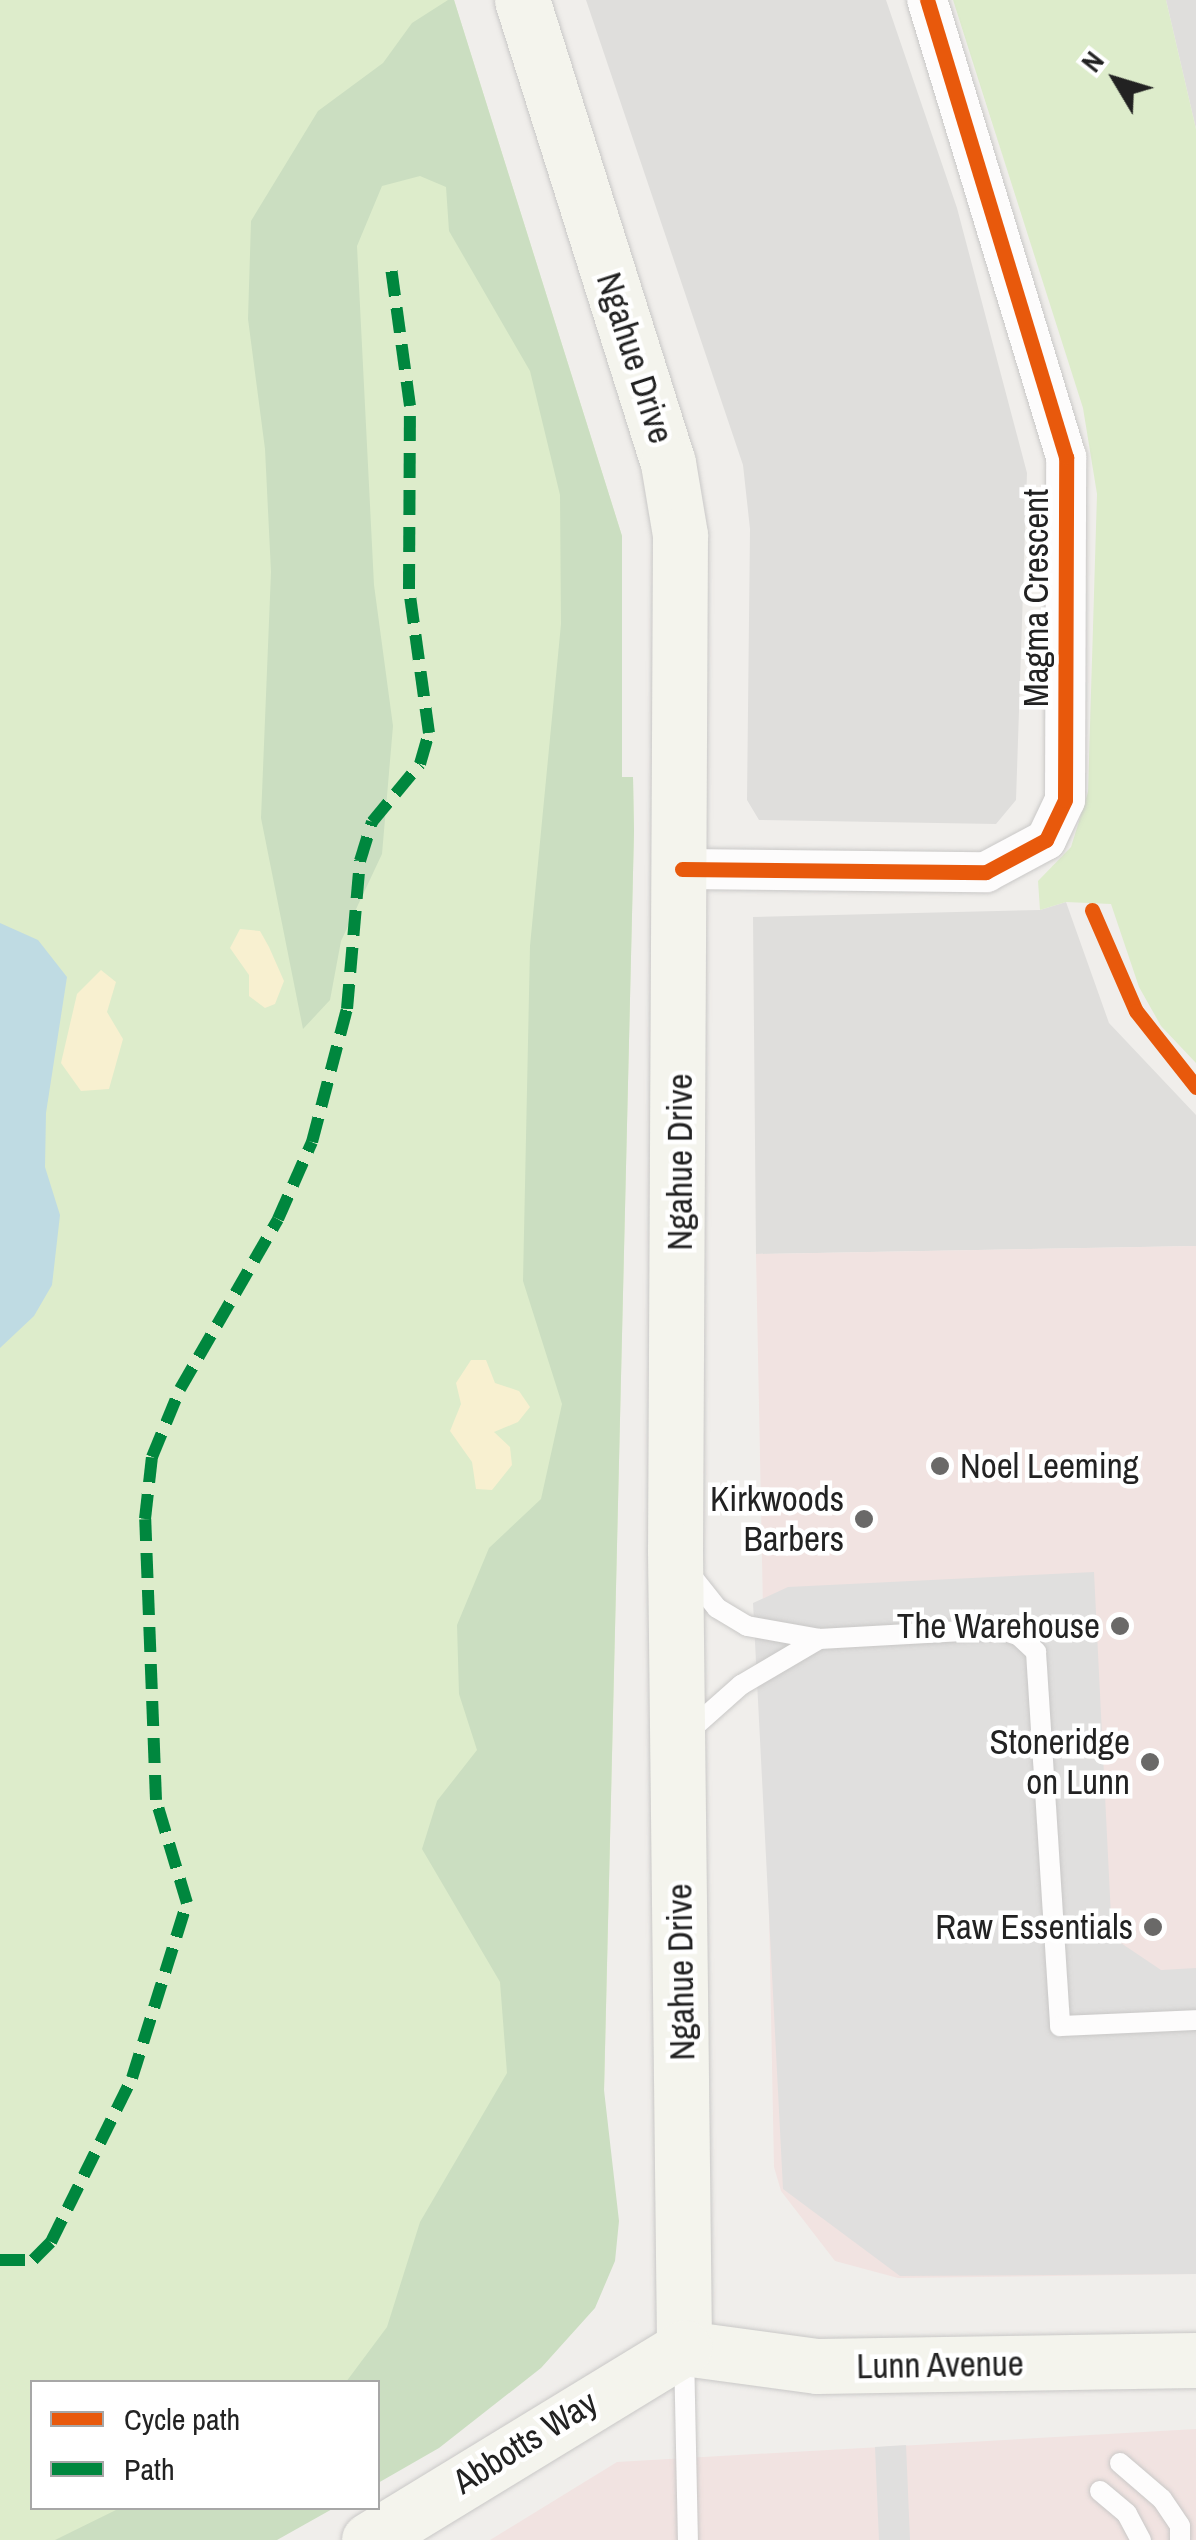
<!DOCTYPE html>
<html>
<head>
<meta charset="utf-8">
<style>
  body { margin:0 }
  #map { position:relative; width:1196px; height:2540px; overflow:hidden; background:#f0eeeb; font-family:"Archivo Narrow",sans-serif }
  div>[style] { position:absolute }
  .residential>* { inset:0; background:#dfdedc }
  .commercial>* { inset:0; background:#f1e3e1 }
  .grass>* { inset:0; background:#ddeccb }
  .forest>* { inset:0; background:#cbdec1 }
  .sand>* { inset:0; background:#f8f0d0 }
  .parking>* { inset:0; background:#e0dfde }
  .water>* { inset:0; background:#bfdbe3 }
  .roads { filter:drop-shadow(0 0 2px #c9c8c7) drop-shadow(0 0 2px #c9c8c7) }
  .lane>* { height:20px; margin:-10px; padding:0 10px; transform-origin:10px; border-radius:10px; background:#fdfcfc }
  .street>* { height:40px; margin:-20px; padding:0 20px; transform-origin:20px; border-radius:20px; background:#fdfcfc }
  .secondary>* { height:55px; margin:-27.5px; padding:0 27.5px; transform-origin:27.5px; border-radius:27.5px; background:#f4f4ed }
  .quiet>* { height:12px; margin-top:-6px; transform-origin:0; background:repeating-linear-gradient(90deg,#00873e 0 25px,transparent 0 37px) }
  .cycleway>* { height:15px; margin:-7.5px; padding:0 7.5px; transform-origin:7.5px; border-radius:7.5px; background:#e8590c }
  .dots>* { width:28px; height:28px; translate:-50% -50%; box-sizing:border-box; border:5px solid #fff; border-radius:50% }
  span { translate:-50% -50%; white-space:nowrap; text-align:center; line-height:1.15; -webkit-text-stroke:9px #fff; paint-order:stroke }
  .street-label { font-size:35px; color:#222 }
  .poi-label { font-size:35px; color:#222 }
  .left { translate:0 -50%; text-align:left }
  .right { translate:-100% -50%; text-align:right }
  .legend { position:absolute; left:30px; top:2380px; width:350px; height:130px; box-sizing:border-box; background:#fff; border:2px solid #a7a7a7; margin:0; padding:12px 18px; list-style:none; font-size:30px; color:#222 }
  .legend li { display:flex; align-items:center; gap:20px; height:50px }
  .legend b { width:50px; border:2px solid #a7a7a7 }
  .north { position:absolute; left:1066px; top:30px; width:100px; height:100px; -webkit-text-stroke:8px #fff; paint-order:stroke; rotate:308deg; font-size:28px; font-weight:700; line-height:40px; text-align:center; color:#222 }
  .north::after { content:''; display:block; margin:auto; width:35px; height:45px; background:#222; clip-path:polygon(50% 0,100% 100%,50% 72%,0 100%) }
</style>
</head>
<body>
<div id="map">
  <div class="residential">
    <div style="clip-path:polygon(586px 0,886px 0,957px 208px,1027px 473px,1016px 800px,996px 824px,759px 820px,747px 800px,750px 529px,743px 465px)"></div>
    <div style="clip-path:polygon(1166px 0,1196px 0,1196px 129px)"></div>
    <div style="clip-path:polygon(1066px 902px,1109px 1023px,1196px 1115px,1196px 1246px,756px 1254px,753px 917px,1040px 910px)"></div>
  </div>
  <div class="commercial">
    <div style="clip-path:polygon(1196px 1246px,1196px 2274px,898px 2278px,835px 2261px,781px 2191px,774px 2167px,756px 1254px)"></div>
    <div style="clip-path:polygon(1196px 2429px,1196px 2540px,490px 2540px,617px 2462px)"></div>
  </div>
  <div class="grass">
    <div style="clip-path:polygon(0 0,454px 0,622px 536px,622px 777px,633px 777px,634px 831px,600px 2263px,378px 2382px,32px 2382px,32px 2508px,287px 2508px,237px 2540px,0 2540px)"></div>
    <div style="clip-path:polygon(953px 0,1166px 0,1196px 129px,1196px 1063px,1161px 1026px,1139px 987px,1111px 904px,1066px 902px,1040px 910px,1038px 881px,1071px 847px,1088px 792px,1097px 494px,1083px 408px)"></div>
  </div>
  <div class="forest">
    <div style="clip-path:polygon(448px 0,454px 0,622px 536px,622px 777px,633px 777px,634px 831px,604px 2090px,619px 2221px,615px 2261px,595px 2308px,541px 2368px,439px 2448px,378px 2483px,378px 2382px,346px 2382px,387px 2327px,420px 2222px,507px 2073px,500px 1982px,422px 1849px,437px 1801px,477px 1750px,459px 1694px,457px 1625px,489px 1548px,541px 1499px,562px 1404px,523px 1281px,530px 946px,561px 624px,560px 495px,530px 371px,449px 231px,446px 187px,420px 176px,382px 186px,357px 246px,374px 585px,393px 726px,382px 854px,341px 941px,330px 1000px,303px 1029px,261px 818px,271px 572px,265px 449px,248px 319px,251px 221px,318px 111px,383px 63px,412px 23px)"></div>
    <div style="clip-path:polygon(120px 2508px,334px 2508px,277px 2540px,55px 2540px)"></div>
  </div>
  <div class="sand">
    <div style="clip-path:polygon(240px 929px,260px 931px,269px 947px,284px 981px,275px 1004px,265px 1008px,249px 996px,249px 975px,230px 948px)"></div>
    <div style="clip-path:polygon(101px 970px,116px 982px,107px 1012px,123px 1039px,109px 1089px,81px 1091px,61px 1063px,77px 994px)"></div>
    <div style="clip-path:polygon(471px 1360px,486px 1360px,495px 1383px,519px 1391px,530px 1407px,518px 1422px,494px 1432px,510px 1447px,512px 1465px,492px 1490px,476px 1489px,472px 1462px,450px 1431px,461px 1404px,456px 1383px)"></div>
  </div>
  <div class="parking">
    <div style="clip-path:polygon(1094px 1572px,1112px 1937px,1161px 1970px,1196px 1968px,1196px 2274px,900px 2276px,783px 2189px,753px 1603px,788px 1587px)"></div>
    <div style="clip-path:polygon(906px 2445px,910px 2540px,879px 2540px,875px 2447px)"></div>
  </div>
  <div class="water">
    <div style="clip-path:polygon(0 923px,38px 940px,67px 977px,46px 1113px,45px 1167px,60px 1215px,52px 1285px,34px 1316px,0 1348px)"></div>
  </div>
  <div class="roads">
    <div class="lane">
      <div style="left:690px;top:1574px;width:43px;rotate:51.5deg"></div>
      <div style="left:717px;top:1608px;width:35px;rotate:31deg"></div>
      <div style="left:747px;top:1626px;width:73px;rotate:10.2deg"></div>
      <div style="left:819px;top:1639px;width:180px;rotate:-3.2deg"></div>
      <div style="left:999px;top:1629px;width:20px;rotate:18deg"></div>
      <div style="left:1018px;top:1635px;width:25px;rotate:43deg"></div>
      <div style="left:1036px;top:1652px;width:375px;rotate:86.3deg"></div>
      <div style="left:1060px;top:2026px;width:136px;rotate:-2.5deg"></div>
      <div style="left:688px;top:1732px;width:71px;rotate:-41.6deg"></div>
      <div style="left:741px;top:1685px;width:91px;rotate:-30.5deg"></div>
      <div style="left:684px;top:2352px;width:188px;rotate:88.8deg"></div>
      <div style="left:1120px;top:2463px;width:55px;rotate:40.6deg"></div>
      <div style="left:1162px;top:2499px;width:32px;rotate:56deg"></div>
      <div style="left:1180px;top:2526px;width:14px;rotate:90deg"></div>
      <div style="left:1100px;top:2491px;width:35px;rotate:40deg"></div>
      <div style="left:1127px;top:2514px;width:30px;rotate:62deg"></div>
    </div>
    <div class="street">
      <div style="left:682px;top:869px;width:304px;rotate:0.6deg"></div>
      <div style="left:986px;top:872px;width:68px;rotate:-28.1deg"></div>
      <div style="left:1046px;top:840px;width:44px;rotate:-64.6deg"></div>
      <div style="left:1065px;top:800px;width:343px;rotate:-89.8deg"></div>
      <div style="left:1066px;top:457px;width:478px;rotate:-106.9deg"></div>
    </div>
    <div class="secondary">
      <div style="left:522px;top:0;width:485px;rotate:72.5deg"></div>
      <div style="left:668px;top:463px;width:73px;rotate:80.5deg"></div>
      <div style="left:680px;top:535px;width:1015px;rotate:90.28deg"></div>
      <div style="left:675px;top:1550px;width:798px;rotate:89.35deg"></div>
      <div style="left:684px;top:2348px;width:134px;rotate:7.7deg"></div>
      <div style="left:817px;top:2366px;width:379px;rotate:-0.9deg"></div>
      <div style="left:369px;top:2540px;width:369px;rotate:-31.4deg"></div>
    </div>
  </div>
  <div class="quiet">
    <div style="left:0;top:2260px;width:33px"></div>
    <div style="left:33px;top:2260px;width:25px;rotate:-45deg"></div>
    <div style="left:51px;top:2242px;width:183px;rotate:-63.7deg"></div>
    <div style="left:132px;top:2078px;width:183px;rotate:-72.6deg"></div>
    <div style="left:187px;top:1903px;width:108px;rotate:-106.8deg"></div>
    <div style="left:156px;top:1800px;width:281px;rotate:-92.2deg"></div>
    <div style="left:145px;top:1519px;width:62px;rotate:-83.6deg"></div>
    <div style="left:152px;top:1457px;width:74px;rotate:-67.6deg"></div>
    <div style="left:180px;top:1389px;width:196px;rotate:-60deg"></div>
    <div style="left:278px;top:1219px;width:84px;rotate:-66.2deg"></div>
    <div style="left:312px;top:1142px;width:138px;rotate:-75.3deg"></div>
    <div style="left:347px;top:1009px;width:149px;rotate:-85deg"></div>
    <div style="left:360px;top:861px;width:41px;rotate:-72.9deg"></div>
    <div style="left:372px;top:822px;width:75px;rotate:-50.4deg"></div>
    <div style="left:420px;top:764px;width:32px;rotate:-74deg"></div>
    <div style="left:429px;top:733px;width:145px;rotate:-97.9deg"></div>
    <div style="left:409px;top:589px;width:183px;rotate:-89.7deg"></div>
    <div style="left:410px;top:406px;width:147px;rotate:-97.8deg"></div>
  </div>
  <div class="cycleway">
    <div style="left:682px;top:869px;width:304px;rotate:0.6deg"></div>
    <div style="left:986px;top:872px;width:68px;rotate:-28.1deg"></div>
    <div style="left:1046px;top:840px;width:44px;rotate:-64.6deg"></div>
    <div style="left:1065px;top:800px;width:343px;rotate:-89.8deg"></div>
    <div style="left:1066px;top:457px;width:478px;rotate:-106.9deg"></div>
    <div style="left:1092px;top:910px;width:110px;rotate:66.5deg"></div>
    <div style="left:1136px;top:1011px;width:97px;rotate:51.7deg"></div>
  </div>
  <div class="dots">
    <div style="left:940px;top:1466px;background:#6a6968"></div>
    <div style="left:864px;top:1519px;background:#6a6968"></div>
    <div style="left:1120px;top:1626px;background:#6a6968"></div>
    <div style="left:1150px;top:1762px;background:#6a6968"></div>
    <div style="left:1153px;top:1927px;background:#6a6968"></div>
  </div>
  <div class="street-label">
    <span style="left:635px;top:358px;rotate:72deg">Ngahue Drive</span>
    <span style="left:1036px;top:598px;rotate:-90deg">Magma Crescent</span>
    <span style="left:680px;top:1162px;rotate:-90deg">Ngahue Drive</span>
    <span style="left:681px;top:1972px;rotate:-91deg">Ngahue Drive</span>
    <span style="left:940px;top:2365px;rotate:-1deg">Lunn Avenue</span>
    <span style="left:525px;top:2442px;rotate:-32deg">Abbotts Way</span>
  </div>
  <div class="poi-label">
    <span class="left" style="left:960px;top:1466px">Noel Leeming</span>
    <span class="right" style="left:844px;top:1519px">Kirkwoods<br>Barbers</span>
    <span class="right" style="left:1100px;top:1626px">The Warehouse</span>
    <span class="right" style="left:1130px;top:1762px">Stoneridge<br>on Lunn</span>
    <span class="right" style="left:1133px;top:1927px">Raw Essentials</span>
  </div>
  <ul class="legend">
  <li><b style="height:12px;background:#e8590c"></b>Cycle path</li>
  <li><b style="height:12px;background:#00873e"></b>Path</li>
  </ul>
  <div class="north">N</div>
</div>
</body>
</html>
